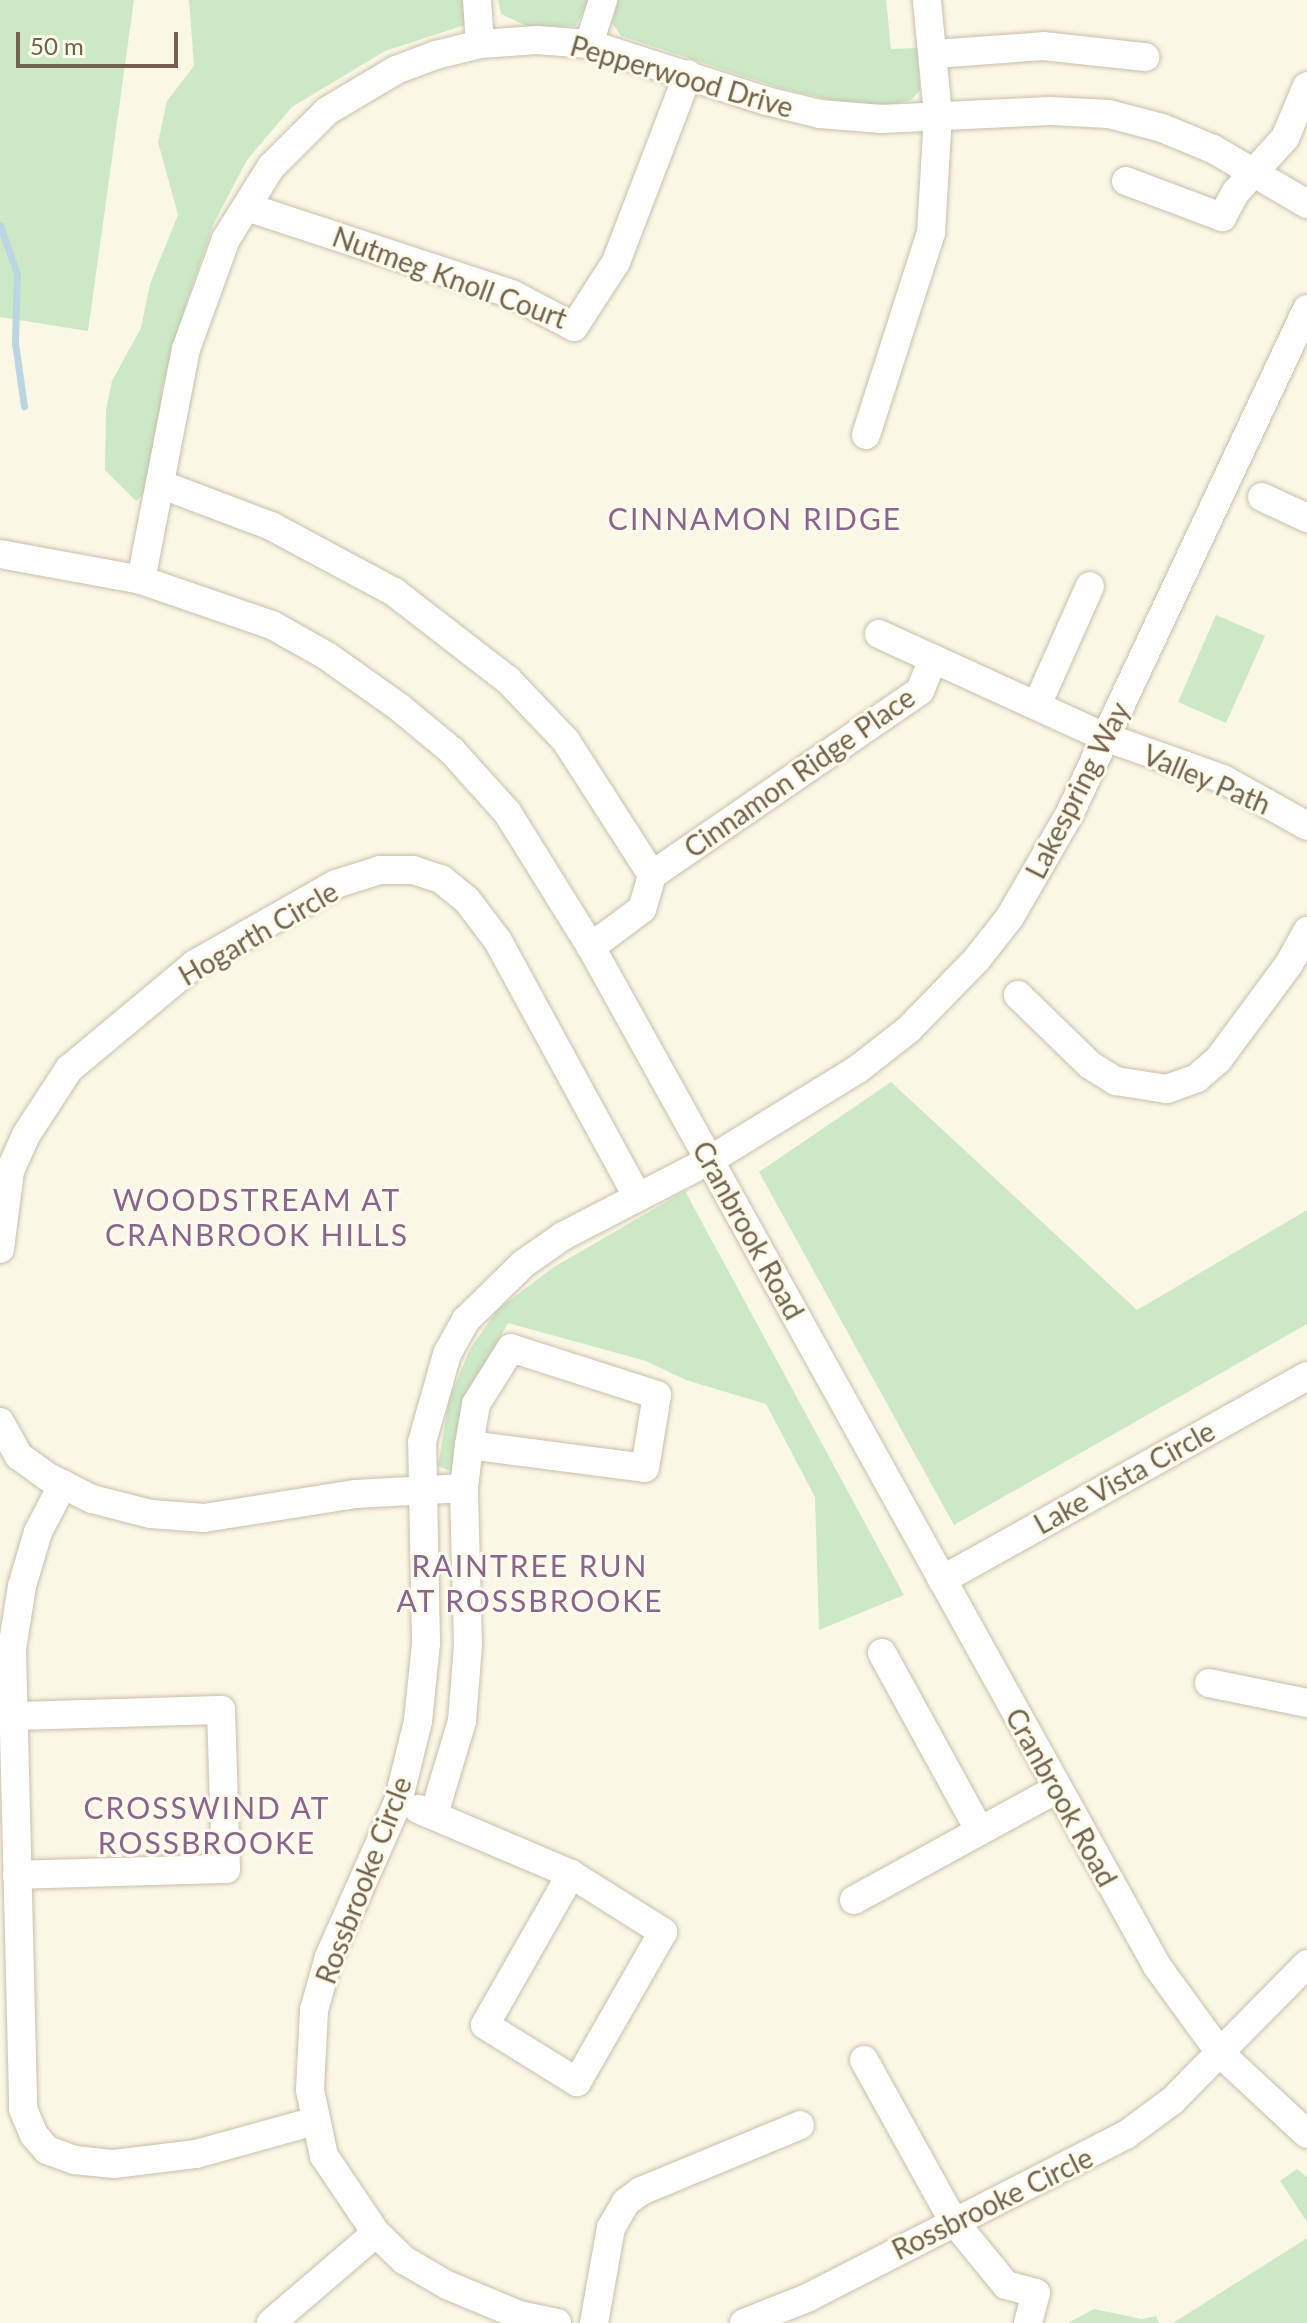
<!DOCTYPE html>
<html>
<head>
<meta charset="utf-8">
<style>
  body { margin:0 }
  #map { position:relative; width:1307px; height:2323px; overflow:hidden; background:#fbf7e6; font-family:Lato,sans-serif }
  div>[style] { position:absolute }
  .green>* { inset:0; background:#cce8c5 }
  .stream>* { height:7px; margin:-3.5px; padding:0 3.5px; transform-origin:3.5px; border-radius:3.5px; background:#bcd5e3 }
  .roads { filter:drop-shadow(0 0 2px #c9beab) drop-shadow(0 0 2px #c9beab) }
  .minor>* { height:28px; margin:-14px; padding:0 14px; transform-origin:14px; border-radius:14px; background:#fff }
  span { translate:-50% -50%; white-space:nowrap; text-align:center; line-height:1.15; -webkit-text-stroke:6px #fefbec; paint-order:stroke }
  .street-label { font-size:28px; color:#72624d }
  .neighbourhood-label { font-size:30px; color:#8a658e; letter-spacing:2px }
  .scale { position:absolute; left:16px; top:32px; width:162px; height:36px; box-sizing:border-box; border:4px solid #72624d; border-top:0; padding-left:10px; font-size:24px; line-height:28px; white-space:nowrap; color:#72624d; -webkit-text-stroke:6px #fefbec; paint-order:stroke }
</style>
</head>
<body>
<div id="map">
  <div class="green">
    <div style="clip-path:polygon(0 0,134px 0,88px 331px,0 317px)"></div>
    <div style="clip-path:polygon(189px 0,464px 0,465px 25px,385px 51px,292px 107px,247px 160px,215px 221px,187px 301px,162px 388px,156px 460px,147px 491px,136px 501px,105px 470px,106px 410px,112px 381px,141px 328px,150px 284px,178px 215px,158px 142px,167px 101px,194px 66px)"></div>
    <div style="clip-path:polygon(498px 0,589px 0,576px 26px,529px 27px,501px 14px)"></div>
    <div style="clip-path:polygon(618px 0,886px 0,891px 49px,918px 48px,920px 90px,911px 100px,894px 104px,848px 104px,780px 88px,621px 36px,612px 23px)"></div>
    <div style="clip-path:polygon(1216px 615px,1265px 636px,1226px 723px,1178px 702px)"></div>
    <div style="clip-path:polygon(891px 1082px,1137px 1310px,1307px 1210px,1307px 1324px,954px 1525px,759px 1172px)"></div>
    <div style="clip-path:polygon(685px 1191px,904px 1595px,819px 1630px,815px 1497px,766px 1404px,686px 1380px,646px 1361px,508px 1323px,470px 1393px,453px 1472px,438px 1466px,449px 1400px,470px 1349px,498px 1309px,554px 1267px)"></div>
    <div style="clip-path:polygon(1297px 2169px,1307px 2177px,1307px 2222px,1280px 2181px)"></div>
    <div style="clip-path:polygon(1307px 2238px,1307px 2323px,1173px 2323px)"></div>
    <div style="clip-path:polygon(1094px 2309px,1142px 2319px,1156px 2316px,1159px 2323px,1068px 2323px)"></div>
  </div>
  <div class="stream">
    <div style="left:0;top:225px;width:52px;rotate:70.9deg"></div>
    <div style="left:17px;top:274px;width:69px;rotate:91.7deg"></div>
    <div style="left:15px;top:343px;width:64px;rotate:81.9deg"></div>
  </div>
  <div class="roads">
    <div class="minor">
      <div style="left:477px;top:0;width:44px;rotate:86.1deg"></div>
      <div style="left:589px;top:44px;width:46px;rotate:-72.3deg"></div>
      <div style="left:935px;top:54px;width:108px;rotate:-4.2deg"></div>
      <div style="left:1043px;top:46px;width:103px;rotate:6.2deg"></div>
      <div style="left:1126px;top:181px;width:103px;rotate:20.6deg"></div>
      <div style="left:1222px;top:217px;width:29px;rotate:-61deg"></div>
      <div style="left:1236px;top:192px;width:73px;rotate:-47.8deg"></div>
      <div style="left:1285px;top:138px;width:56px;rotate:-67.1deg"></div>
      <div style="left:247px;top:207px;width:279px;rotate:18.2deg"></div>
      <div style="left:512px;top:294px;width:70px;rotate:28deg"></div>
      <div style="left:574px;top:327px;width:77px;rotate:-57.1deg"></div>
      <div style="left:616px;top:262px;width:201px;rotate:-69deg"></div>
      <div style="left:866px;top:435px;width:212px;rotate:-72.2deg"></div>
      <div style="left:931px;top:233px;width:118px;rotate:-86.6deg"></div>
      <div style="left:938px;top:115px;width:116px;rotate:-95.5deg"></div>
      <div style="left:160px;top:484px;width:119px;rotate:20.7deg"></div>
      <div style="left:271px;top:526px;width:140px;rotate:28.2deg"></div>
      <div style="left:394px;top:592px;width:144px;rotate:37.7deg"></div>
      <div style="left:508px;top:680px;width:84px;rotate:46.4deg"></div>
      <div style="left:566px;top:741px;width:159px;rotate:57.3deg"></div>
      <div style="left:652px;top:875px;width:35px;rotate:106deg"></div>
      <div style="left:642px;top:909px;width:64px;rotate:143.3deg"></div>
      <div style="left:1262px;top:497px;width:50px;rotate:25deg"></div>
      <div style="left:0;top:554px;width:143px;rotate:10.4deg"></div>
      <div style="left:141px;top:580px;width:139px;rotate:19deg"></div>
      <div style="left:272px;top:625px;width:63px;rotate:29.4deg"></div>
      <div style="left:327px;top:656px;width:88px;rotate:35.3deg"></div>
      <div style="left:399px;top:707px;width:69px;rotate:39.7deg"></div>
      <div style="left:452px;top:751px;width:82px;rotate:48deg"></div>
      <div style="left:507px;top:812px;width:159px;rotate:58.1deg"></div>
      <div style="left:591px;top:947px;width:1166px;rotate:60.95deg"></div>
      <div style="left:1157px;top:1966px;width:109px;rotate:54deg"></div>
      <div style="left:1221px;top:2054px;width:117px;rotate:42.9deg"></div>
      <div style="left:141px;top:580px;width:235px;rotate:-79deg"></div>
      <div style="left:186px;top:349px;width:117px;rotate:-70deg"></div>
      <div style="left:226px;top:239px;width:85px;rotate:-58deg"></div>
      <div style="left:271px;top:167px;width:79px;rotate:-45deg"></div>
      <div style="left:327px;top:111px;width:80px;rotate:-30.7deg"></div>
      <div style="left:396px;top:70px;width:43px;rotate:-20.6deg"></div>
      <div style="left:436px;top:55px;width:45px;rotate:-14deg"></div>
      <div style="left:480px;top:44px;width:57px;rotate:-4deg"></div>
      <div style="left:537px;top:40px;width:52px;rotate:4.4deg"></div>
      <div style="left:589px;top:44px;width:187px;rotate:17.8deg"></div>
      <div style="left:767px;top:101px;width:55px;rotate:13.8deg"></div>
      <div style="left:820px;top:114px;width:62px;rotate:4.6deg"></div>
      <div style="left:882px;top:119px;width:168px;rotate:-2.7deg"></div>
      <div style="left:1050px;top:111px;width:59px;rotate:2.9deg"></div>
      <div style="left:1109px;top:114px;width:55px;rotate:14.8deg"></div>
      <div style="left:1162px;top:128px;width:55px;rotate:22.4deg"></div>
      <div style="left:1213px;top:149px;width:109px;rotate:30.3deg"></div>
      <div style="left:879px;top:634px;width:248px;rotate:24.5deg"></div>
      <div style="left:1105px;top:737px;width:125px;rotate:19.6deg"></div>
      <div style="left:1223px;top:779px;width:96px;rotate:29.2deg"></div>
      <div style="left:1037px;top:705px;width:130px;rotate:-66deg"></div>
      <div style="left:652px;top:875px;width:325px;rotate:-34.5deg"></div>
      <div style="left:920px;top:691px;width:35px;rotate:-68deg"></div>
      <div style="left:1018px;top:995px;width:100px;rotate:44.2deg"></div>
      <div style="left:1090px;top:1065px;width:31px;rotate:32deg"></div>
      <div style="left:1116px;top:1081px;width:52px;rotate:8.9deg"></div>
      <div style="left:1167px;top:1089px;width:32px;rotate:-20deg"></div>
      <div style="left:1197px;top:1078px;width:28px;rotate:-41deg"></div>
      <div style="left:1218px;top:1060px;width:119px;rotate:-53.5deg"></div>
      <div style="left:1289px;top:964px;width:38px;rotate:-61deg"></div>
      <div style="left:0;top:1249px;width:79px;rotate:-82.7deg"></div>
      <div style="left:10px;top:1171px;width:39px;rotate:-66deg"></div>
      <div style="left:26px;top:1135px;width:79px;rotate:-56.9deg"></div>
      <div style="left:69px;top:1069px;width:164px;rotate:-39.8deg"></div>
      <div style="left:195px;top:964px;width:162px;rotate:-29.6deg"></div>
      <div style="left:336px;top:884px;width:46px;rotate:-17.7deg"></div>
      <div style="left:380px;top:870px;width:33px"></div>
      <div style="left:413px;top:870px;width:29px;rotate:18deg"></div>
      <div style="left:441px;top:879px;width:33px;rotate:39deg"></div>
      <div style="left:467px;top:900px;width:51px;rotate:52.9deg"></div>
      <div style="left:498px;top:941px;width:290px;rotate:61.4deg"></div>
      <div style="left:0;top:1422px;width:39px;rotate:61deg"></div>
      <div style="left:19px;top:1456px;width:36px;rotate:36deg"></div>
      <div style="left:48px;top:1477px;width:49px;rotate:26.6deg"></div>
      <div style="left:92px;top:1499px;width:61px;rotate:14.3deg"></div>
      <div style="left:151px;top:1514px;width:53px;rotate:4.3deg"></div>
      <div style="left:204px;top:1518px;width:154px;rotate:-9deg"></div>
      <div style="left:356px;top:1494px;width:108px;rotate:-3.2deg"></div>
      <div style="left:63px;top:1484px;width:54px;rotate:117.5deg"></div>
      <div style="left:38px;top:1532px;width:56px;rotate:106.5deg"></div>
      <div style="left:22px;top:1586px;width:64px;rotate:99deg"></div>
      <div style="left:12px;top:1649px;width:460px;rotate:88.6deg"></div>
      <div style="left:23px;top:2109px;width:28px;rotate:67deg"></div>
      <div style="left:34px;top:2135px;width:20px;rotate:49deg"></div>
      <div style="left:47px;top:2150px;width:30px;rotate:20deg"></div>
      <div style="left:75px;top:2160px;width:39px;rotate:6deg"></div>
      <div style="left:114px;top:2164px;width:83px;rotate:-7deg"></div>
      <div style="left:196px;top:2154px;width:123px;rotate:-15.5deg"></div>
      <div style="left:942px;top:1580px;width:418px;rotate:-29.2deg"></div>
      <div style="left:882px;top:1653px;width:203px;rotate:61.2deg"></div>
      <div style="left:1209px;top:1683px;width:100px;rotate:11.5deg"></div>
      <div style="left:15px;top:1716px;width:206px;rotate:-1.7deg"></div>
      <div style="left:221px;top:1710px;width:159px;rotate:88.2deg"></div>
      <div style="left:226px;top:1869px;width:209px;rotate:178.4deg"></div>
      <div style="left:418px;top:1809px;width:166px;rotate:23deg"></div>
      <div style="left:571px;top:1874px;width:109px;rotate:32.2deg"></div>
      <div style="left:663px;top:1932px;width:173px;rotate:119.8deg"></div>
      <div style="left:577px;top:2082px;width:108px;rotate:-148.2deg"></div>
      <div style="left:485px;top:2025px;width:174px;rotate:-60.3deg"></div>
      <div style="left:434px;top:1814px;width:97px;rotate:-73.2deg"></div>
      <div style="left:462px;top:1721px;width:76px;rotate:-85.5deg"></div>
      <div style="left:468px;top:1645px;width:157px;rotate:-91.5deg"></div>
      <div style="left:464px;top:1488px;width:43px;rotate:-83.4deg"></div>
      <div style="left:469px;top:1445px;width:177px;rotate:7.4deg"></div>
      <div style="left:645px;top:1468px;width:74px;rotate:-80.7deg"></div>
      <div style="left:657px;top:1395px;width:153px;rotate:-162.2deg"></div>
      <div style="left:511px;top:1348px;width:66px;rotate:122deg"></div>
      <div style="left:476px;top:1404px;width:42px;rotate:99.7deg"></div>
      <div style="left:854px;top:1900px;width:231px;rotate:-28.7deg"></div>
      <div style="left:864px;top:2060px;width:182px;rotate:61deg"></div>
      <div style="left:952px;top:2219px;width:85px;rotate:50.7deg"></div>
      <div style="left:1006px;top:2285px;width:31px;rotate:15deg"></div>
      <div style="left:1036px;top:2293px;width:31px;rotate:105deg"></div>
      <div style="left:271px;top:2323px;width:138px;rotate:-40.6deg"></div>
      <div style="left:557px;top:2323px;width:39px;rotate:-168deg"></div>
      <div style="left:519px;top:2315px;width:78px;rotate:-157.4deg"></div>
      <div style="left:447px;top:2285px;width:50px;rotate:-149.8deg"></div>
      <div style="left:404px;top:2260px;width:39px;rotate:-136deg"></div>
      <div style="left:376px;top:2233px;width:93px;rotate:-124deg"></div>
      <div style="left:324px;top:2156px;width:67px;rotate:-102deg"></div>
      <div style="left:310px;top:2090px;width:80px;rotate:-87.1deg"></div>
      <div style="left:314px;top:2010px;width:55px;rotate:-74.2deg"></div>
      <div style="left:329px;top:1957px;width:170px;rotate:-66deg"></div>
      <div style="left:398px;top:1802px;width:83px;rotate:-76.1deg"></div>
      <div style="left:418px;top:1721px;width:78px;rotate:-84.1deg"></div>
      <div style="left:426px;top:1643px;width:201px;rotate:-91.1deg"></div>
      <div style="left:422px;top:1442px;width:91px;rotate:-74.1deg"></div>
      <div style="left:447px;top:1354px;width:39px;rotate:-61deg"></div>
      <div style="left:466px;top:1320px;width:80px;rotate:-44.5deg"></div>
      <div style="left:523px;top:1264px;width:49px;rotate:-35deg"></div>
      <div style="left:563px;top:1236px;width:165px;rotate:-27.3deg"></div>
      <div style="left:710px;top:1160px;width:174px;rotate:-31.6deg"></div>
      <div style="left:858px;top:1069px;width:65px;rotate:-38.1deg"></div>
      <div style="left:909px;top:1029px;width:98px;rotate:-45.8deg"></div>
      <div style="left:977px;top:959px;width:53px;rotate:-51.8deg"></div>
      <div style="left:1010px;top:917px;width:118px;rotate:-60deg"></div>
      <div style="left:1069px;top:815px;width:559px;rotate:-64.81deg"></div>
      <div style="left:594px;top:2323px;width:97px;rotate:-79.9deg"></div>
      <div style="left:611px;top:2228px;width:30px;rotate:-60deg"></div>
      <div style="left:626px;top:2202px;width:19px;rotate:-36deg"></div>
      <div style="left:641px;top:2191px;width:172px;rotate:-22.5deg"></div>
      <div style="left:744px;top:2323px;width:68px;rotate:-21.6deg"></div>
      <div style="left:807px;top:2298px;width:358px;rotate:-27.1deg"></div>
      <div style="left:1126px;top:2135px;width:57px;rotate:-36.5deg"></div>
      <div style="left:1172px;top:2101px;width:192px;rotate:-45.4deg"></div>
    </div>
  </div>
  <div class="street-label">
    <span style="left:682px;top:76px;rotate:16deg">Pepperwood Drive</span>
    <span style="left:450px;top:277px;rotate:20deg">Nutmeg Knoll Court</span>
    <span style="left:799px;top:772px;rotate:-35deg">Cinnamon Ridge Place</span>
    <span style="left:1207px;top:779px;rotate:23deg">Valley Path</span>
    <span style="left:1077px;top:790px;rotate:-63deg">Lakespring Way</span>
    <span style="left:258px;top:933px;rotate:-30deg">Hogarth Circle</span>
    <span style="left:749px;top:1230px;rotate:61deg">Cranbrook Road</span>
    <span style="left:1124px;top:1477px;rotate:-29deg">Lake Vista Circle</span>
    <span style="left:1062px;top:1797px;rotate:61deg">Cranbrook Road</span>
    <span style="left:363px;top:1880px;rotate:-69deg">Rossbrooke Circle</span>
    <span style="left:992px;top:2203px;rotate:-26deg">Rossbrooke Circle</span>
  </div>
  <div class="neighbourhood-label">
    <span style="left:755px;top:518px">CINNAMON RIDGE</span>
    <span style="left:257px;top:1216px">WOODSTREAM AT<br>CRANBROOK HILLS</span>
    <span style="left:530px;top:1582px">RAINTREE RUN<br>AT ROSSBROOKE</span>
    <span style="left:207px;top:1824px">CROSSWIND AT<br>ROSSBROOKE</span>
  </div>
  <div class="scale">50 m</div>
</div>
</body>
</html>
